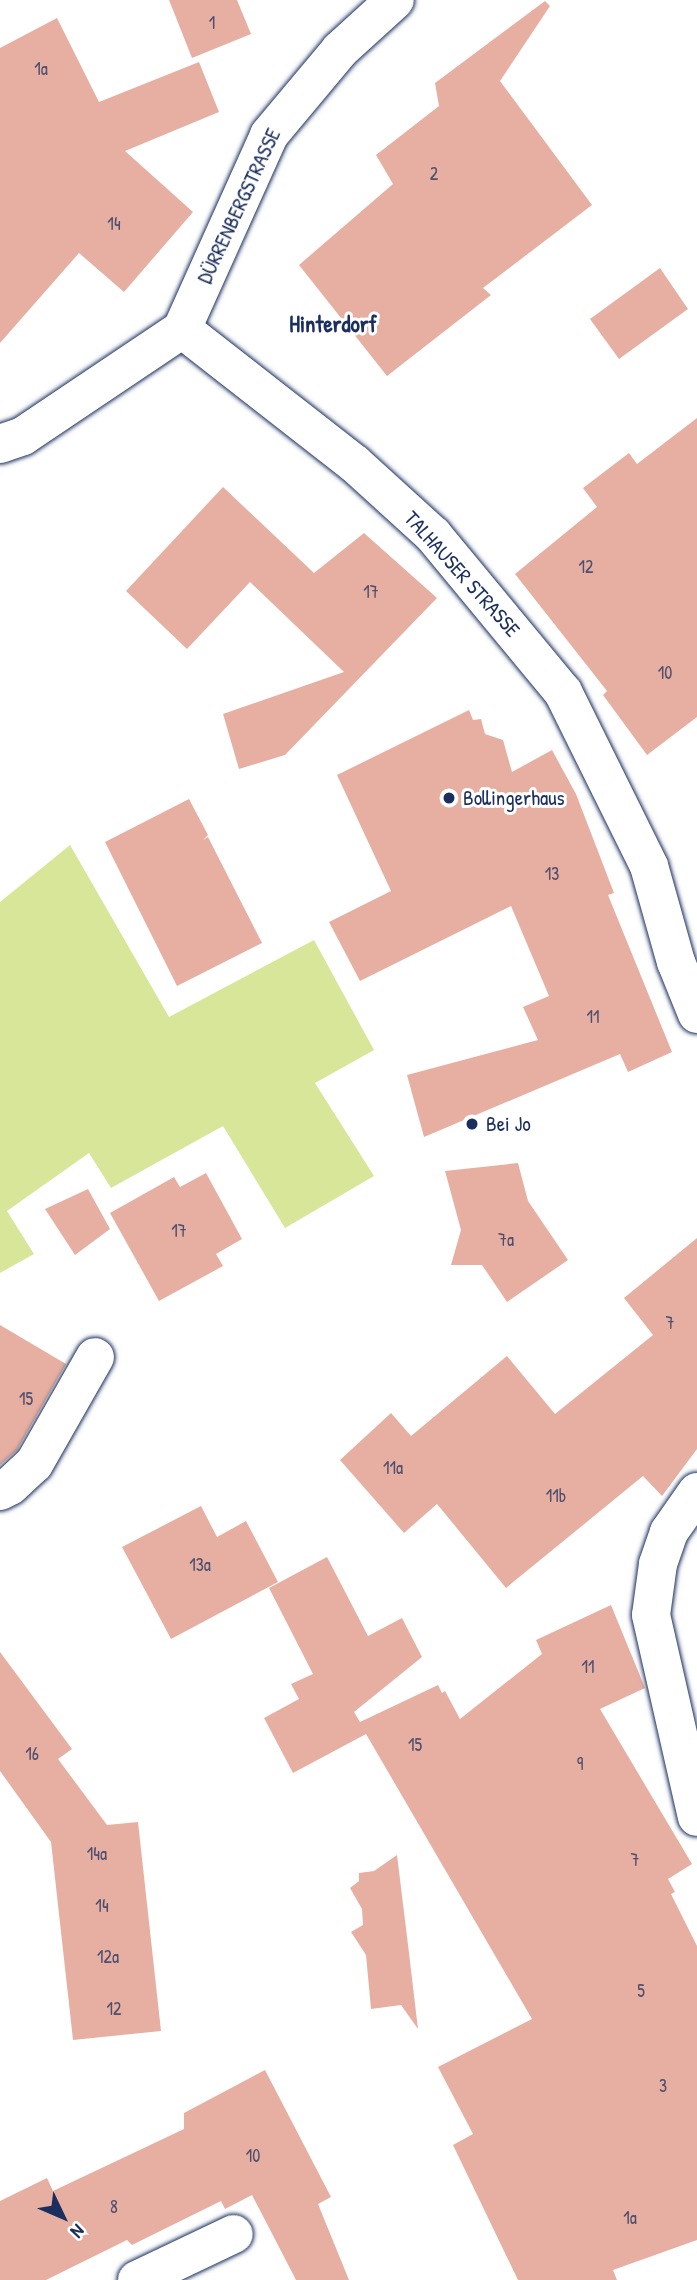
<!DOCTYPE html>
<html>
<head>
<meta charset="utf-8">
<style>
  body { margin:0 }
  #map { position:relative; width:697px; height:2280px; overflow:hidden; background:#fff; font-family:"Patrick Hand",sans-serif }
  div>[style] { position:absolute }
  .green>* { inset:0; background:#d8e699 }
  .building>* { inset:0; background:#e7afa1 }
  .roads { filter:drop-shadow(0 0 2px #1b2f5e) drop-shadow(0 0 2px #1b2f5e) }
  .minor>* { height:38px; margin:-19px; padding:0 19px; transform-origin:19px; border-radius:19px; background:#fff }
  .dots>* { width:19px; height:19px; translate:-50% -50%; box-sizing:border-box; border:4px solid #fff; border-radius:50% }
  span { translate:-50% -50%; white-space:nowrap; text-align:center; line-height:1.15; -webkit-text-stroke:6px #fff; paint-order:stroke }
  .number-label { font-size:18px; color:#4e4f6f }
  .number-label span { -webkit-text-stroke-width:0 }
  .street-label { font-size:21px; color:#1b2f5e }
  .poi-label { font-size:21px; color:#1b2f5e }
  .left { translate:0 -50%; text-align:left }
  .neighbourhood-label { font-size:23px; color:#1b2f5e; font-weight:700 }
  .north { position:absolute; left:28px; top:2182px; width:70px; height:70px; -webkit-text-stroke:5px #fff; paint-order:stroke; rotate:134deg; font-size:19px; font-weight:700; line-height:28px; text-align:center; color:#1b2f5e }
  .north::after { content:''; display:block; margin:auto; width:24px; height:32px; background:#1b2f5e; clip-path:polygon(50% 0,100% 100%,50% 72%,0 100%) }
</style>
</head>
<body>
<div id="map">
  <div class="green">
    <div style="clip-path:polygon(70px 845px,169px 1017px,314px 940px,374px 1050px,315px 1083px,374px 1176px,285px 1228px,223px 1126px,111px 1188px,89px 1153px,7px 1211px,34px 1254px,0 1273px,0 902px)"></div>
  </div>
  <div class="building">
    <div style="clip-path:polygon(169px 0,237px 0,251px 34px,192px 58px)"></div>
    <div style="clip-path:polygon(545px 1px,550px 6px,500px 81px,592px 205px,483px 288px,491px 295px,387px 376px,299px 265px,393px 184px,376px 155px,439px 106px,435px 83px)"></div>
    <div style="clip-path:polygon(57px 18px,99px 102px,199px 62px,219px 112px,125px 151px,193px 212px,124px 292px,79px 253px,0 343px,0 48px)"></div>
    <div style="clip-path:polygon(660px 268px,688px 309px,619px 359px,590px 319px)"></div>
    <div style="clip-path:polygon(697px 418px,697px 717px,647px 755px,603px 695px,607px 691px,515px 574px,597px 507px,583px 488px,629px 453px,637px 464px)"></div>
    <div style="clip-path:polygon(223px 487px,314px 573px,364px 533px,437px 598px,285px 755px,239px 769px,223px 714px,344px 672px,250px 582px,187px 649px,126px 591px)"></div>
    <div style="clip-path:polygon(469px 710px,473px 720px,481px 719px,485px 734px,503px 740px,512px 772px,552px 750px,576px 794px,614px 893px,608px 895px,672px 1052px,628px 1072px,620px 1054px,424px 1137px,407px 1075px,538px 1040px,523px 1007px,549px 996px,511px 906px,360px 981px,329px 922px,391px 891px,337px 775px)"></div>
    <div style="clip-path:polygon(189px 799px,208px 835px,203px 840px,208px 837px,262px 943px,177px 986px,105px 842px)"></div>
    <div style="clip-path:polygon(518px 1163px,528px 1201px,568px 1260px,507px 1302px,482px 1265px,451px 1265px,461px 1230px,445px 1171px)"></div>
    <div style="clip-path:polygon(206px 1173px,242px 1239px,216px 1254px,223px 1266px,159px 1301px,110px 1213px,174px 1177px,180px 1187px)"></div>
    <div style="clip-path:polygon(88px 1189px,110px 1229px,75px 1255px,45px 1209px)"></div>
    <div style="clip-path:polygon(697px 1238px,697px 1449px,662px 1496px,643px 1476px,506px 1588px,437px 1504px,404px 1533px,340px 1460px,391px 1413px,411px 1436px,507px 1356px,555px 1414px,653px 1335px,624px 1298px)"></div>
    <div style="clip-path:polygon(0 1325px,66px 1364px,17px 1450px,0 1465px)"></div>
    <div style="clip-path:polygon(201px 1506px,217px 1537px,246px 1521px,278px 1582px,171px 1639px,122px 1547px)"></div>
    <div style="clip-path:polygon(327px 1557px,368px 1636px,402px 1618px,422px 1657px,354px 1712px,360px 1722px,438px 1685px,442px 1693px,445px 1691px,460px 1719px,542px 1654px,536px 1640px,611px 1605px,645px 1688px,600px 1709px,692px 1864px,668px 1879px,675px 1892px,671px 1894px,697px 1946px,697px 2240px,613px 2270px,617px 2280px,518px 2280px,453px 2145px,473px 2134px,438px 2067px,532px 2019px,366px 1734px,293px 1773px,264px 1718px,299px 1699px,291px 1684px,313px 1674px,269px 1588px)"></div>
    <div style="clip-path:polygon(0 1652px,72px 1749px,58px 1759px,107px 1825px,138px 1822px,161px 2031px,73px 2040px,51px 1842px,0 1771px)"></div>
    <div style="clip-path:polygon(397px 1855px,409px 1953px,418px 2029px,401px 2005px,371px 2009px,366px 1955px,351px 1932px,363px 1925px,362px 1909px,350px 1888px,359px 1881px,359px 1873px,374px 1871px)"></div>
    <div style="clip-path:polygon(265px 2070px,331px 2197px,318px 2204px,349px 2280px,296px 2280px,252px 2195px,225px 2209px,221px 2201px,132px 2245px,127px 2240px,46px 2280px,0 2280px,0 2201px,47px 2178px,53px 2191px,184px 2129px,184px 2113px)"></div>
  </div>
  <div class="roads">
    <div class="minor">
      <div style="left:182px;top:329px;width:219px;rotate:38deg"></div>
      <div style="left:355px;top:464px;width:105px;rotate:42.3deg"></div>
      <div style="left:433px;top:535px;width:204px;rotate:50.4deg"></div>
      <div style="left:563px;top:692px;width:194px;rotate:63.7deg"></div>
      <div style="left:649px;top:866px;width:100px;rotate:74.3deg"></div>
      <div style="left:676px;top:962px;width:56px;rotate:68deg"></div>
      <div style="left:182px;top:329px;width:213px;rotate:-65.8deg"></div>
      <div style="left:269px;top:135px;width:111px;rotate:-50.1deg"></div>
      <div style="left:340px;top:50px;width:74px;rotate:-42.3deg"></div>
      <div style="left:0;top:444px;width:24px;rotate:-19deg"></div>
      <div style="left:23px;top:436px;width:192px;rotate:-33.9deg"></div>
      <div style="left:0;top:1491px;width:11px;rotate:-27deg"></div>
      <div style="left:10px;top:1486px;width:33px;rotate:-43deg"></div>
      <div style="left:34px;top:1464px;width:123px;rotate:-60.3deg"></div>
      <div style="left:697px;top:1492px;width:49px;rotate:125deg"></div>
      <div style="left:669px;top:1532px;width:34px;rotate:109deg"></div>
      <div style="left:658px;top:1564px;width:51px;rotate:97.8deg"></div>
      <div style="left:651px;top:1615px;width:207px;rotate:77.2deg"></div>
      <div style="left:137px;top:2280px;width:107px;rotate:-25.4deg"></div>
    </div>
  </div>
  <div class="dots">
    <div style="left:449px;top:798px;background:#1b2f5e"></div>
    <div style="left:472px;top:1124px;background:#1b2f5e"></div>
  </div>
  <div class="number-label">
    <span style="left:212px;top:23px">1</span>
    <span style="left:41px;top:69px">1a</span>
    <span style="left:434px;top:174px">2</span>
    <span style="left:114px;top:224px">14</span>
    <span style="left:586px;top:567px">12</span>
    <span style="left:371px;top:592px">17</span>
    <span style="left:665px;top:673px">10</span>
    <span style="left:552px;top:874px">13</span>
    <span style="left:593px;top:1017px">11</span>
    <span style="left:179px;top:1231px">17</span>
    <span style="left:506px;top:1240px">7a</span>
    <span style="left:670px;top:1323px">7</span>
    <span style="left:26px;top:1399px">15</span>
    <span style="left:393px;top:1468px">11a</span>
    <span style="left:556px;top:1496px">11b</span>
    <span style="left:200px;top:1565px">13a</span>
    <span style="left:588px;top:1667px">11</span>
    <span style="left:415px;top:1745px">15</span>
    <span style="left:32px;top:1754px">16</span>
    <span style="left:580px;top:1764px">9</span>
    <span style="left:97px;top:1854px">14a</span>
    <span style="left:635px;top:1860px">7</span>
    <span style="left:102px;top:1906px">14</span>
    <span style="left:108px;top:1957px">12a</span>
    <span style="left:641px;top:1991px">5</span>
    <span style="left:114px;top:2009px">12</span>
    <span style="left:663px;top:2086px">3</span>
    <span style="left:253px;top:2156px">10</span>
    <span style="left:114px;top:2207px">8</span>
    <span style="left:630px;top:2218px">1a</span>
  </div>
  <div class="street-label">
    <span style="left:239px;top:206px;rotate:-65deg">DÜRRENBERGSTRASSE</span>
    <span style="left:462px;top:574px;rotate:48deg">TALHAUSER STRASSE</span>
  </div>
  <div class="poi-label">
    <span class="left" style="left:463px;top:798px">Bollingerhaus</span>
    <span class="left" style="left:486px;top:1124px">Bei Jo</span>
  </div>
  <div class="neighbourhood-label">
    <span style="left:333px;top:324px">Hinterdorf</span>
  </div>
  <div class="north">N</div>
</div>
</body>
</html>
